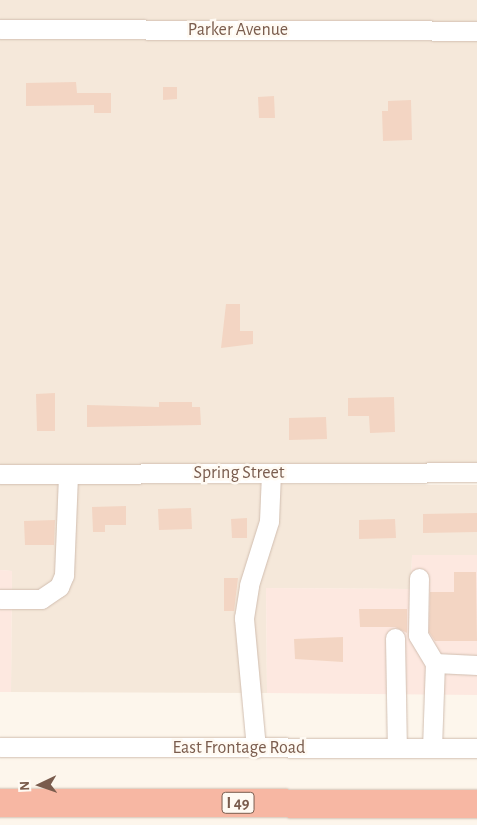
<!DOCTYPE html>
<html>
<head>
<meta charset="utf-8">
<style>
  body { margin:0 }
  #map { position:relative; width:477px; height:825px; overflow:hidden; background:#fdf6ec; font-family:"Alegreya Sans",sans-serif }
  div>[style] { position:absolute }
  .residential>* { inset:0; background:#f5e8da }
  .commercial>* { inset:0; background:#fde8e0 }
  .building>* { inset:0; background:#f3d5c3 }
  .roads { filter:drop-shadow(0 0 1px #d1beb0) drop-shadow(0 0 1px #d1beb0) }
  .minor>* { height:19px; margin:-9.5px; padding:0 9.5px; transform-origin:9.5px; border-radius:9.5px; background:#fff }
  .highway>* { height:28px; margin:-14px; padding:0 14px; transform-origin:14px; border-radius:14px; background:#f7b7a3 }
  span { translate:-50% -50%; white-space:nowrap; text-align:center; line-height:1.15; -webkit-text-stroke:5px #fffaf3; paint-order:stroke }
  .shield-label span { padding:1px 4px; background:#fffaf3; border:1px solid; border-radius:4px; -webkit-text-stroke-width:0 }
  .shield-label { font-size:16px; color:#7a5c4d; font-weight:700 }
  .street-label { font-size:18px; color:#7a5c4d }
  .north { position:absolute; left:15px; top:760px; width:50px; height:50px; -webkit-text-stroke:4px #fffaf3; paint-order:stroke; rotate:267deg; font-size:14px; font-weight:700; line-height:20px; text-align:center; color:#7a5c4d }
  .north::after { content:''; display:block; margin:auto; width:18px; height:22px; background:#7a5c4d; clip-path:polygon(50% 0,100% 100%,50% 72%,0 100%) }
</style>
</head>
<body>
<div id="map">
  <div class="residential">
    <div style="clip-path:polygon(0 0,477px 0,477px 26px,0 23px)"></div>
    <div style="clip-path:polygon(0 39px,477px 41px,477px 467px,0 465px)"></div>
    <div style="clip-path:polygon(0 483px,477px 485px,477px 555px,412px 555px,411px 589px,266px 588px,267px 693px,11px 692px,12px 571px,0 570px)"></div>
  </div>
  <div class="commercial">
    <div style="clip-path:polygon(412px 555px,477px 555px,477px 695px,267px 693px,266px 588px,411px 589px)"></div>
    <div style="clip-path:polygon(0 570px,12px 571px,11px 692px,0 692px)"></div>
  </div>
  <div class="building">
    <div style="clip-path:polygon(76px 82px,77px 93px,111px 93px,111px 113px,94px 113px,94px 105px,26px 106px,26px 83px)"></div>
    <div style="clip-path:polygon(163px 87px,177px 87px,177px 99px,163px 100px)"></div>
    <div style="clip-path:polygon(274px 96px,275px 118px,259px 118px,258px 97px)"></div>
    <div style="clip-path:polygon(411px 100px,412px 140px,383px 141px,382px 111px,388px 111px,388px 101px)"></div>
    <div style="clip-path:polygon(226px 304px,240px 304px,240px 331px,253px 331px,253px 344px,221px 348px)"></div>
    <div style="clip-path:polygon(55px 393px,55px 431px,37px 431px,36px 394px)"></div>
    <div style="clip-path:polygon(394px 397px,395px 432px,370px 433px,369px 416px,348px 416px,348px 398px)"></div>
    <div style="clip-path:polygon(159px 402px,192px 402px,192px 407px,200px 407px,201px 425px,87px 427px,87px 405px,159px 407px)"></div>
    <div style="clip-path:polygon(326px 417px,327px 439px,289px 440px,289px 418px)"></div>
    <div style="clip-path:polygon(126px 506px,126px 525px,105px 525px,105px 532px,93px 532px,92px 507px)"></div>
    <div style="clip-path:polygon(191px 508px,192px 529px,159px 530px,158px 509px)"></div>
    <div style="clip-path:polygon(477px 513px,477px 532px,423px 533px,423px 514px)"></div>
    <div style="clip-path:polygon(247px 518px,247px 538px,232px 538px,231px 519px)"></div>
    <div style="clip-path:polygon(395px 519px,396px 538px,359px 539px,359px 520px)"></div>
    <div style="clip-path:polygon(55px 520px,54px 545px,25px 545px,24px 521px)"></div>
    <div style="clip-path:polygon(454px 572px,476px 572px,477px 641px,435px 641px,429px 632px,430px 592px,454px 592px)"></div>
    <div style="clip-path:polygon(224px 578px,238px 578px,234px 611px,224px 611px)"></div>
    <div style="clip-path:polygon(359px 609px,407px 609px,407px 633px,395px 627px,360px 627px)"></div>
    <div style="clip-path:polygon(343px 637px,343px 662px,295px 659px,294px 639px)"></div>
  </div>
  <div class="roads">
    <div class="minor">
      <div style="left:0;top:29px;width:477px;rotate:0.2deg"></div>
      <div style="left:0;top:474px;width:477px;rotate:-0.2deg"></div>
      <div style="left:419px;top:578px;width:57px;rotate:91deg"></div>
      <div style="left:418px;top:635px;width:33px;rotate:59deg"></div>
      <div style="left:0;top:599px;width:41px"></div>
      <div style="left:41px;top:599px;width:22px;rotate:-34deg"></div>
      <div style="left:59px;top:587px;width:13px;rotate:-67deg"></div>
      <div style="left:64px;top:575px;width:101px;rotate:-87.7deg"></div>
      <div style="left:395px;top:638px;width:110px;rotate:89deg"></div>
      <div style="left:0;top:747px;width:477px;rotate:0.1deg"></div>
      <div style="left:256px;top:748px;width:131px;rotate:-95.3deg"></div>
      <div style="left:244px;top:618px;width:33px;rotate:-81deg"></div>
      <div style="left:249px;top:585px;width:67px;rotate:-72.6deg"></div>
      <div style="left:269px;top:521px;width:48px;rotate:-87.6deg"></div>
      <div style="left:432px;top:748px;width:85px;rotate:-88deg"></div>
      <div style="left:435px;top:663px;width:42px;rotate:2.7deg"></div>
    </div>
    <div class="highway">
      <div style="left:0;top:803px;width:477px;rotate:0.1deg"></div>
    </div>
  </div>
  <div class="shield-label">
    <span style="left:238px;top:803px">I 49</span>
  </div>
  <div class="street-label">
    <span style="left:238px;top:30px">Parker Avenue</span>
    <span style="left:239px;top:473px">Spring Street</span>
    <span style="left:239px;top:748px">East Frontage Road</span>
  </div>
  <div class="north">N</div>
</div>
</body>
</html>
